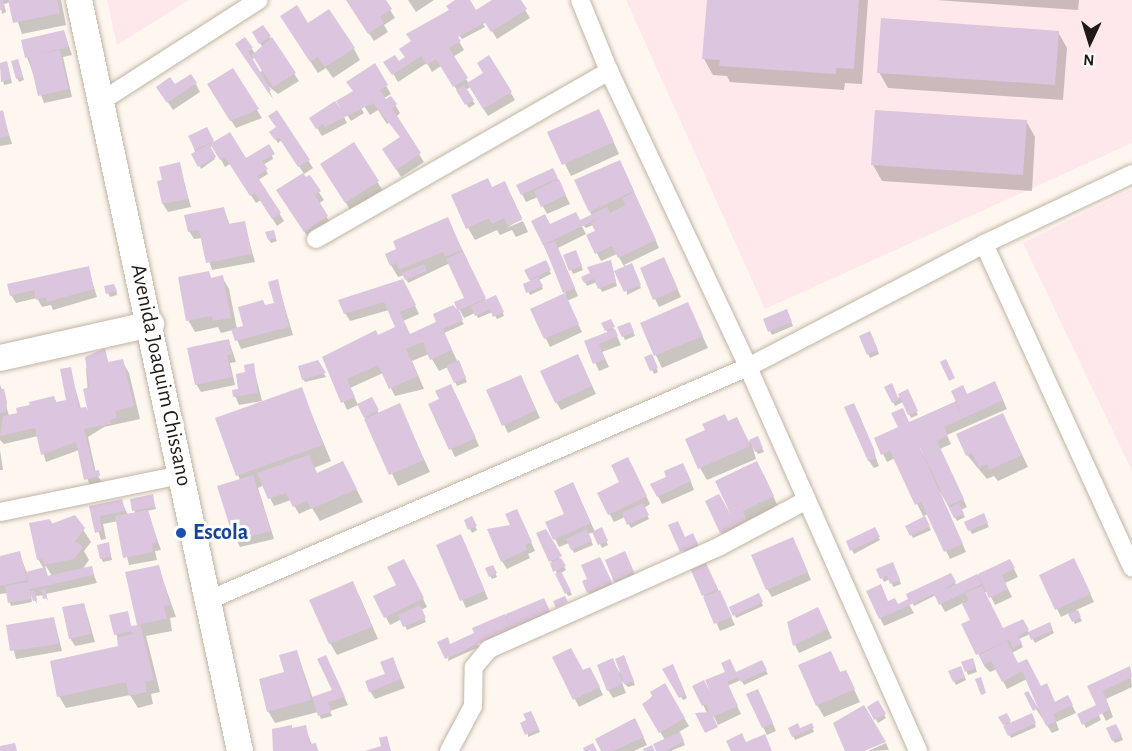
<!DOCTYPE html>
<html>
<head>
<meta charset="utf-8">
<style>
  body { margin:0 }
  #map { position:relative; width:1132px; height:751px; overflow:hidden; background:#fdf7f0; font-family:"Alegreya Sans",sans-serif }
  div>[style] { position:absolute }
  .education>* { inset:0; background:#fee8eb }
  .shadow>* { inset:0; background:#0003 }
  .building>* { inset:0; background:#dcc5de }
  .roads { filter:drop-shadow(0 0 2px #c1b4a3) drop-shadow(0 0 2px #c1b4a3) }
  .street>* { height:18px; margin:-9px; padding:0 9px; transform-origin:9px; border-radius:9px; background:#fff }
  .secondary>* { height:26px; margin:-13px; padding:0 13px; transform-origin:13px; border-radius:13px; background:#fff }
  .dots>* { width:16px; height:16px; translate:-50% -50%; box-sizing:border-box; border:3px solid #fff; border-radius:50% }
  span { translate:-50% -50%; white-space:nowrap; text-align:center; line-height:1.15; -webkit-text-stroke:6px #fff; paint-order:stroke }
  .street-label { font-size:22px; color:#1f1a14 }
  .transit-label { font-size:22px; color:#164399; font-weight:700 }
  .left { translate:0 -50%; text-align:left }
  .north { position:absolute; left:1060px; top:12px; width:60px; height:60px; -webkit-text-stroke:4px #fff; paint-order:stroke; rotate:184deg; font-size:16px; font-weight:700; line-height:24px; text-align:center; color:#1f1a14 }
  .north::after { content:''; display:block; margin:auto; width:21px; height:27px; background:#1f1a14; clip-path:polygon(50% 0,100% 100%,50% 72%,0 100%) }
</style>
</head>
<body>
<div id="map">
  <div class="education">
    <div style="clip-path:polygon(107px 0,189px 0,117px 45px)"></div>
    <div style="clip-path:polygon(626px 0,1132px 0,1132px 143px,765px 309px)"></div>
    <div style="clip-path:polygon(1132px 189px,1132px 471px,1023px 243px)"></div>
  </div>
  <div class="shadow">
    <div style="clip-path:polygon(0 0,61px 0,66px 25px,22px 34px,11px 2px,4px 4px,6px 12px,2px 14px)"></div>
    <div style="clip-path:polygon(347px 0,384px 0,395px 18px,384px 25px,388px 32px,374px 41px)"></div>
    <div style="clip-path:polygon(408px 0,434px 0,416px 12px)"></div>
    <div style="clip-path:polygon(458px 0,468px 0,485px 27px,462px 39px,457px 33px,455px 34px,464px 50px,453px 57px,469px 84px,485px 74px,489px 57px,515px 100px,488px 116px,470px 87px,466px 90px,475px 104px,469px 108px,441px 66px,432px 72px,427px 63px,398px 82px,391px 70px,406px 58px)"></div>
    <div style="clip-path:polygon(495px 0,519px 0,530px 18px,497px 39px,479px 10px)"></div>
    <div style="clip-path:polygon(708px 0,868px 0,862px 84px,845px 83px,844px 90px,730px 82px,727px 76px,713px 75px,704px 59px)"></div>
    <div style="clip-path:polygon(936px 0,1079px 0,1078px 10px)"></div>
    <div style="clip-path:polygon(308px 25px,354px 49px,360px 60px,333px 78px,326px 68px,318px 73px,300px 46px)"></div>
    <div style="clip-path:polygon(evenodd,263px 27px,299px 81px,278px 94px,267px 85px,273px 99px,241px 52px,252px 49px,255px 54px,263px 48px,254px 33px,263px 27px,255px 57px,262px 71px,260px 72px,251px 60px,255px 57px)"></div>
    <div style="clip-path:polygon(64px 32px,72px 55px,63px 57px,72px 97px,44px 103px,27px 57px)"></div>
    <div style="clip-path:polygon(1058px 32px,1067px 48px,1063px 100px,888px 88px,879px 72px)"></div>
    <div style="clip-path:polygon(18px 60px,24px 80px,19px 82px,17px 78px)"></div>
    <div style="clip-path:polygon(7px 63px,12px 83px,4px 85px,0 65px)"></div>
    <div style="clip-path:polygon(232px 70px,262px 118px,236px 128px,213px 93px)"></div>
    <div style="clip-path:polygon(380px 76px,391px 94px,384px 98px,386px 102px,391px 98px,400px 113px,396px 117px,424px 162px,401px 177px,389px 157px,402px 138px,391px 121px,387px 124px,378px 110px,370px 115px,355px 92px,352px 94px,364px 113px,351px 121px,338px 101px)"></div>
    <div style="clip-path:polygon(196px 84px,200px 92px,173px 110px,163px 95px)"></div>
    <div style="clip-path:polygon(2px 112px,12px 144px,0 146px,0 113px)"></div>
    <div style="clip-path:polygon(343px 115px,347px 123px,322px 136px,311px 118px)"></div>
    <div style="clip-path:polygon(1026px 121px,1035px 137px,1032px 191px,882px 181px,873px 165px)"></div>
    <div style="clip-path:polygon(605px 123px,619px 154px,571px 176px,549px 133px)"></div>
    <div style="clip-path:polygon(278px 128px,308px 160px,313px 168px,304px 174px,282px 140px,278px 143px,271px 132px)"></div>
    <div style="clip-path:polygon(206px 129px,214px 144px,246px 160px,270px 149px,273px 159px,263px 165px,268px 174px,258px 180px,284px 221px,277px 226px,261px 200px,256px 203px,230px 164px,225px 167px,213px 145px,209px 148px,215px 159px,201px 169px,190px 137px)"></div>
    <div style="clip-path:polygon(353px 144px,385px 194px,353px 214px,328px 176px)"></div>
    <div style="clip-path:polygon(179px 164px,191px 207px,168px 212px,163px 204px,163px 181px)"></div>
    <div style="clip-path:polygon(553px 170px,570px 204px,547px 214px,538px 197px,526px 202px,522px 194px)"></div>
    <div style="clip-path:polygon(626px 174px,659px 248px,624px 265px,633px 269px,641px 288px,627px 295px,625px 268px,617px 254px,601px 261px,588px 236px,597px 232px,593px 225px,586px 228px,580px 223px,586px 234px,558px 248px,578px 296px,567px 301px,582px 332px,550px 347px,532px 310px,566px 295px,533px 222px,550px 226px,580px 222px,592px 216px,590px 212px)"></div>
    <div style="clip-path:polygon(309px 177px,324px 200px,318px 204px,331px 224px,309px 239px,283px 198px)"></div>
    <div style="clip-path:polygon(492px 189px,511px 195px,522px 218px,507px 228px,523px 221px,528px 232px,516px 237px,512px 230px,500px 235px,497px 230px,475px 240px,468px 228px)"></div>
    <div style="clip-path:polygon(224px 209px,230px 226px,244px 223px,255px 262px,212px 270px,202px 238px,194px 239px,189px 231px)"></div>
    <div style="clip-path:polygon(448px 219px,486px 301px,498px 300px,504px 316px,497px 319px,493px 312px,478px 318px,475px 313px,464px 318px,456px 303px,466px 298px,450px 263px,408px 283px,404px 275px,398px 277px,391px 265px,398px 250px)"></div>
    <div style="clip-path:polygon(273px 231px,277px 241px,271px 243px,269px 240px)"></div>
    <div style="clip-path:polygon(577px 255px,583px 270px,573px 274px,565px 256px)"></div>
    <div style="clip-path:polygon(546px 262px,551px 274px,539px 280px,543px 289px,530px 295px,525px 285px,531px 282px,526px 270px)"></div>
    <div style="clip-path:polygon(611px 262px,617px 286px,602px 292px,597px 282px,587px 286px,583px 278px)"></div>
    <div style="clip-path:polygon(668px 267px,681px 297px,659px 307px,655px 299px)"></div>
    <div style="clip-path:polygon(88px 268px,97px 297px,53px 310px,51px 305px,42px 307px,37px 298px,16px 303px,11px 295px)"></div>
    <div style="clip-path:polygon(208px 273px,212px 279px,222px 277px,229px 289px,237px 329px,245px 327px,265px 307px,275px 304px,277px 281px,293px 335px,241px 349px,233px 330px,221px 333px,218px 327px,195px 332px,188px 320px)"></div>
    <div style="clip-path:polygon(116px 289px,117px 295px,110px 297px,108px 293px)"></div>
    <div style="clip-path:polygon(407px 289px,419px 314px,403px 321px,410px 335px,440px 322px,453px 307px,462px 321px,464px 324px,444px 333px,467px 382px,457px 386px,448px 367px,439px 371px,429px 354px,412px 361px,424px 389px,395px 396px,383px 373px,350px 388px,358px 405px,347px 410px,324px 357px,381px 342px,397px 328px,389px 310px,350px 321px,345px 313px)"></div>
    <div style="clip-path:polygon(688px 304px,708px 348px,662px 368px,641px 324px)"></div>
    <div style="clip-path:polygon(788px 315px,793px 326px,772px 335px,770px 331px)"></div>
    <div style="clip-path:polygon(610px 321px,621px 345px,602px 352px,609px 367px,599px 371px,586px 342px,608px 333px,603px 324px)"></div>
    <div style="clip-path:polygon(619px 327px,631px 327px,635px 336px,625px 340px)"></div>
    <div style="clip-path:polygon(871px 336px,879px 354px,870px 358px,861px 337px)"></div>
    <div style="clip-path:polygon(229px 341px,236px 362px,230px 363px,235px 385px,201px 392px,196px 384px)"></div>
    <div style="clip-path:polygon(104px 350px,109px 364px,122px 361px,129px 373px,140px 419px,104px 427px,88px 437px,96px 473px,103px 484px,90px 487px,79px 450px,46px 462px,38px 436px,4px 444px,0 440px,0 384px,9px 416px,18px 414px,17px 409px,54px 398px,57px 403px,68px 401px,70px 369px,81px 409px,86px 408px,90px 416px,86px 369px)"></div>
    <div style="clip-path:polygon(646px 358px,653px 359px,658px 372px,654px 374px)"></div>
    <div style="clip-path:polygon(317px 362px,326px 377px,305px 382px,303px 379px)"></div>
    <div style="clip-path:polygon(582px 364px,596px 394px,561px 410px,556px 402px)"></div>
    <div style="clip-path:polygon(253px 365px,262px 401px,239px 405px,233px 391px,240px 390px)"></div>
    <div style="clip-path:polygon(525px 385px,540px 418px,508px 433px,488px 391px)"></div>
    <div style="clip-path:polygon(301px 389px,331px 461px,314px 468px,318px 475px,349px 475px,363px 502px,320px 521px,312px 508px,299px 514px,291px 500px,274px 506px,264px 485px,258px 488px,274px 539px,240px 547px,236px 539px,240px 480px,217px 419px)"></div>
    <div style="clip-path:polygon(907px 391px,918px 415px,911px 418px,903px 402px,895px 406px,893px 402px)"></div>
    <div style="clip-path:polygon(evenodd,999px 391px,1007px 409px,947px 435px,951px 444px,940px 449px,967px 507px,961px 510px,965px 517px,957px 521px,939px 490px,966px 552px,950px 559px,928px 514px,924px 516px,931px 530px,913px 538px,907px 526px,924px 518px,895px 458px,887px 462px,883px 454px,909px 423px,967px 396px,999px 391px,922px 446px,925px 457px,919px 448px,922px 446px)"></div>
    <div style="clip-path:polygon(455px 393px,479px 446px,455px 457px,430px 405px)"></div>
    <div style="clip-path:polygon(372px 399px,379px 414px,399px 405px,430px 472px,398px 486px,359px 405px)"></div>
    <div style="clip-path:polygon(846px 408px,858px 412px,879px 466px,874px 468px,869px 461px)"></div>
    <div style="clip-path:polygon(737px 418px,749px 442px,757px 438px,764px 452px,758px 454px,752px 445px,756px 459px,707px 480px,700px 468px,728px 422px)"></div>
    <div style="clip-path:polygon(1009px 427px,1028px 467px,998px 481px,994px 476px,987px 479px,967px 455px)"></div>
    <div style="clip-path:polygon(0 450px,3px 470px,0 470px)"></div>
    <div style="clip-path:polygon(632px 467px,650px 504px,644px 508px,649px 519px,631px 528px,625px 517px,614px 522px,599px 494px,621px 483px)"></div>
    <div style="clip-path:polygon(687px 472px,694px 490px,662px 504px,658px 496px)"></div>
    <div style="clip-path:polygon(764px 475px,779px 509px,726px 540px,721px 532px,730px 518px)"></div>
    <div style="clip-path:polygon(577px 492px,595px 532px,603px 533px,608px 545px,602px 548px,594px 532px,588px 534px,593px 545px,574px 553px,569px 543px,559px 547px,547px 523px,566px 514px)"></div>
    <div style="clip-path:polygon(152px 496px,156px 509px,147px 511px,161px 550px,155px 551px,157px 560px,129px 565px,118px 521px,103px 524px,106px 539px,101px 540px,91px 507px,121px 500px,128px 515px,136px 514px,134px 510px)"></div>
    <div style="clip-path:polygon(evenodd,75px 517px,91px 542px,84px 551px,89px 560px,82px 570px,91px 567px,97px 583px,46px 594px,48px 601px,44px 595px,36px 596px,37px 604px,31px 594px,32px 602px,11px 606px,7px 593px,0 594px,0 558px,19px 553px,27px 573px,44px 569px,38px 559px,50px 520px,53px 525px,75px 517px,45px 566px,46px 566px,52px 576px,48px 577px,45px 566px)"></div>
    <div style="clip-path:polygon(471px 518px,477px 530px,472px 533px,466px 521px)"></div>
    <div style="clip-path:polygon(521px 519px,535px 551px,528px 554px,530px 558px,507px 569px,502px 561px,512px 526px)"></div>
    <div style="clip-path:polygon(985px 519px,989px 527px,972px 534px,966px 522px)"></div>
    <div style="clip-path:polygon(874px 529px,880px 540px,854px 554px,848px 542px)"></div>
    <div style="clip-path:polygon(545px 531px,566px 570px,561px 573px,572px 595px,568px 596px,538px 534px)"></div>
    <div style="clip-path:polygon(693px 535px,699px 548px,683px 555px,684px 539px)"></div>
    <div style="clip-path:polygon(108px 544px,112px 560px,103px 562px,101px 558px)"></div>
    <div style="clip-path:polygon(465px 544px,488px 599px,466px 608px,438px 545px)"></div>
    <div style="clip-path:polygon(797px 547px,811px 580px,772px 597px,767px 589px)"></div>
    <div style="clip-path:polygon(629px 561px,637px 581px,620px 589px,615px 581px)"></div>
    <div style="clip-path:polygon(1010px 561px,1018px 577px,1005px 583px,1012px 597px,995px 605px,988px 591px,984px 593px,1003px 630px,1023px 621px,1029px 633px,1049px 624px,1054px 633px,1035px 643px,1030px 634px,1019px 639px,1023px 647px,1012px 653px,1018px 665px,1055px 703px,1072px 705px,1076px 713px,1056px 722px,1059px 730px,1052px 733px,1026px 694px,1040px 710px,1027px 679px,1007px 689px,997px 669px,990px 672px,985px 667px,963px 625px,972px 621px,963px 603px,945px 612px,936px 595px,914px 606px,908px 595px,951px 575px,956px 585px)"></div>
    <div style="clip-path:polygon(158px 566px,176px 617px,170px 618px,172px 631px,146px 636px,160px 692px,151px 694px,153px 704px,138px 708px,130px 695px,66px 708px,59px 696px,120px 647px,111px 616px,129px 616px,131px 628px,138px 627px)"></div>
    <div style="clip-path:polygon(604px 567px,615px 591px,593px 601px,584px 582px)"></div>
    <div style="clip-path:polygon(408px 568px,427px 607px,421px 610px,426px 622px,407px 630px,402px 619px,390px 625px,375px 596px,398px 585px)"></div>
    <div style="clip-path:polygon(895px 568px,901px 584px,893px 587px,890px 579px,884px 582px,882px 578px)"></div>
    <div style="clip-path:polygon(1078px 568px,1094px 602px,1076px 610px,1082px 621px,1075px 624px,1069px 613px,1061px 617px,1057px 609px)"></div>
    <div style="clip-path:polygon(487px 569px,494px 570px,497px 577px,492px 579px)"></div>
    <div style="clip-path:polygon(692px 569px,709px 571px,735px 625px,720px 631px)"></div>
    <div style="clip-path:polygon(359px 595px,378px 639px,337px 655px,330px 643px)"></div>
    <div style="clip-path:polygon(758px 595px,763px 606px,736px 618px,731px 607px)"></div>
    <div style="clip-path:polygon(543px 600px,553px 619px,484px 649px,474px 629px)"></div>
    <div style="clip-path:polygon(907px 601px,914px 613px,884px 626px,880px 618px,889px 602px,898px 605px)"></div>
    <div style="clip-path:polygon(84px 604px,95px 642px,75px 646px,70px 638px)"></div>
    <div style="clip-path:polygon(822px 617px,832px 638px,799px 653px,795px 645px)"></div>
    <div style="clip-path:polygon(54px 619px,62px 651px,16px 659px,8px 626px)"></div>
    <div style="clip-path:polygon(473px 635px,479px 647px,448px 661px,450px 646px)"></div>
    <div style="clip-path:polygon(297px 652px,313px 699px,334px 691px,330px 665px,348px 705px,330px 711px,332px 716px,321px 719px,318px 712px,275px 723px,268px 711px)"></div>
    <div style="clip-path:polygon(830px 653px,841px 674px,846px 672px,860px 702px,824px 717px,817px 705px)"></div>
    <div style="clip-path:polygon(554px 658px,594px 676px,603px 695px,579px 707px)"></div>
    <div style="clip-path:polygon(612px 660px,620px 673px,625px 660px,635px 685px,628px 687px,621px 680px,626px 693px,613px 698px,608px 690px)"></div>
    <div style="clip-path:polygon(761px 662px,768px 674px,744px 685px,741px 680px,727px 686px,741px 714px,718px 725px,711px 711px,707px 713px,694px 686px,711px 696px,727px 673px,735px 674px)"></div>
    <div style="clip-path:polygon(963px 662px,974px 663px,977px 672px,968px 675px)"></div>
    <div style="clip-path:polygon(396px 666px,405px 688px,375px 699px,370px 691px)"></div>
    <div style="clip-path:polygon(1130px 668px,1132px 687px,1106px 699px,1113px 717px,1106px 721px,1089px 687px)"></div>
    <div style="clip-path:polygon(674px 669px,687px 698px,683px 700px,664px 670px)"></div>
    <div style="clip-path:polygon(962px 671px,966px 680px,956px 685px,954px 681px)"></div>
    <div style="clip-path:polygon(664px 685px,689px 726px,679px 732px,685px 745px,671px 751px,658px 751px,665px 740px,644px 704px)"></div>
    <div style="clip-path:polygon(762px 699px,776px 731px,767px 735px,763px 727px)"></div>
    <div style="clip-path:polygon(877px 702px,886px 718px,878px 723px,869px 707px)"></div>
    <div style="clip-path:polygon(1095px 707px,1101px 720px,1086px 728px,1079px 715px)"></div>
    <div style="clip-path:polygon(1006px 715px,1011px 724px,1033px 719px,1036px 727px,1011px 738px,1001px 718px)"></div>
    <div style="clip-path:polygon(533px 716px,540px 732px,528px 737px,528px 721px)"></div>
    <div style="clip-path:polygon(811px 725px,814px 732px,795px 740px,790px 728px,800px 730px)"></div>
    <div style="clip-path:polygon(305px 727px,312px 745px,319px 751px,276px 751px,293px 730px)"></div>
    <div style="clip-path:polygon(639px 728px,647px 745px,634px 751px,602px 751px)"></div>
    <div style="clip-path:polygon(1118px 729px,1123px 740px,1115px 743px,1113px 740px)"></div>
    <div style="clip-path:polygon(886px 743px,889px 750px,868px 751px)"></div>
  </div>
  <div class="building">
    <div style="clip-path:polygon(0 0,3px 0,5px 9px,0 10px)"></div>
    <div style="clip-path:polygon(8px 0,57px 0,60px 13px,13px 23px)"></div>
    <div style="clip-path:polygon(346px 0,386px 0,392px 9px,380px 17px,384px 23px,368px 34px)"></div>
    <div style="clip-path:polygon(455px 0,470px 0,476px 10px,492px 0,521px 0,527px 9px,491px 32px,485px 23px,458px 37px,461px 41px,449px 48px,468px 78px,453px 87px,436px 59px,427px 65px,421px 56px,392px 75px,383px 62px,395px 55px,399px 61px,405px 57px,399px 49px,411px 41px,406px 34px,449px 10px,446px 6px)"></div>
    <div style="clip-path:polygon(707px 0,859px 0,854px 69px,836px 68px,836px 74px,719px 66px,720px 60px,702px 59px)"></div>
    <div style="clip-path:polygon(297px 5px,308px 23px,329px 9px,355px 48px,325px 67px,318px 57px,310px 62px,280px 16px)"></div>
    <div style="clip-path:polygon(881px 18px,1059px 31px,1055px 85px,877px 73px)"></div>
    <div style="clip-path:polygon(263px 25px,271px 36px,259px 44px,252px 32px)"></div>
    <div style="clip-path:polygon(64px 30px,69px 47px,39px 54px,60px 50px,68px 89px,38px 96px,29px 57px,25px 58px,21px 40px)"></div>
    <div style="clip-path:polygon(245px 37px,253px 48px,248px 51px,271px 90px,268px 92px,235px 44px)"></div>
    <div style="clip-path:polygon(272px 37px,296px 73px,273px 87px,252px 55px)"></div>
    <div style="clip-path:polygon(489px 55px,512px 92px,483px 109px,467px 83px,483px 73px,477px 63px)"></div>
    <div style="clip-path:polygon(18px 59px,23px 77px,16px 79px,11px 61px)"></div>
    <div style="clip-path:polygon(7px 61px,11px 79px,1px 82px,0 63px)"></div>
    <div style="clip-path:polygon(375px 63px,388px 85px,380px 90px,386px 99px,391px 96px,397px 104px,392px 108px,421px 153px,396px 170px,382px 149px,400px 137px,373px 103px,325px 127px,323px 124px,316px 129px,309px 118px,335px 101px,341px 109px,336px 101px,353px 91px,346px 82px)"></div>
    <div style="clip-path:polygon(233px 68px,259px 109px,230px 121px,207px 84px)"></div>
    <div style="clip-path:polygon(191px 74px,197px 83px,167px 103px,156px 87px,170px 77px,175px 84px)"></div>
    <div style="clip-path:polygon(464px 85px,474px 100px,465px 105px,456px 90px)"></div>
    <div style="clip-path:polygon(599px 109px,614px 142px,562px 165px,547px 132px)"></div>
    <div style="clip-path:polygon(3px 110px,9px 136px,0 138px,0 111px)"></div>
    <div style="clip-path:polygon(277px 110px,310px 160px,298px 167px,279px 138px,275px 140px,269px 132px,276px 127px,268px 116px)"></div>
    <div style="clip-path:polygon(875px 110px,1027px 120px,1023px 175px,871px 165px)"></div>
    <div style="clip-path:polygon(207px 127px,214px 141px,195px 150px,188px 136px)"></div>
    <div style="clip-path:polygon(230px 132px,246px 158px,269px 144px,275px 154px,262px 161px,268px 169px,257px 176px,281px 213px,272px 219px,255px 193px,250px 196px,225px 157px,220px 160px,210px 144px)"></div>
    <div style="clip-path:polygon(354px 142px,379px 181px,345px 203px,320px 164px)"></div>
    <div style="clip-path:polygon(209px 144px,216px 157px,198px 167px,191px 154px)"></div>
    <div style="clip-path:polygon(620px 160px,634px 191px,589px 212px,574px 180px)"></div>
    <div style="clip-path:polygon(180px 162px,188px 199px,162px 204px,157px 181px,162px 180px,159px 167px)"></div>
    <div style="clip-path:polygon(553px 168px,558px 178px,521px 195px,516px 185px)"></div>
    <div style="clip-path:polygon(303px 173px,306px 177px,310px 175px,321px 191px,315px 195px,328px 216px,304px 232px,276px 190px)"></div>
    <div style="clip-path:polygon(488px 178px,492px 187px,505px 181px,522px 220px,508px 226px,504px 218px,492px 224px,489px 218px,466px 229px,451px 195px)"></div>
    <div style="clip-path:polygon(559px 179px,566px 195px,541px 207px,534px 191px)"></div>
    <div style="clip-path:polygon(634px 192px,656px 240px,618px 258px,612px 246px,595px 254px,586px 235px,595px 231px,591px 223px,599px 218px,543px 245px,531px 221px,545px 214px,550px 224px,576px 212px,580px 220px,607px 207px,610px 213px,625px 205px,622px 198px)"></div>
    <div style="clip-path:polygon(224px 207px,228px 224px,245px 221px,252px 254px,206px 263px,199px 230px,188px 232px,184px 215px)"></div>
    <div style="clip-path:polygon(448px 217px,462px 250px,445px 257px,443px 252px,399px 270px,396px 263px,390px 266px,385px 254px,396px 249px,393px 241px)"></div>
    <div style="clip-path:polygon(274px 230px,276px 238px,268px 240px,265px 232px)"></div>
    <div style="clip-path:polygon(555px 241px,575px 288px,563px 293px,544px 245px)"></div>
    <div style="clip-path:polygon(576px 250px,582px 266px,569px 271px,563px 255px)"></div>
    <div style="clip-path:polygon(463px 251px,486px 298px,458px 311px,454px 302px,464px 298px,446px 259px)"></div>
    <div style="clip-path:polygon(664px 257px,678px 289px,653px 300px,640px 268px)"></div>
    <div style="clip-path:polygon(546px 260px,551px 270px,529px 280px,524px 270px)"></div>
    <div style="clip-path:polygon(611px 260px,616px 282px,598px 289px,594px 279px,584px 283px,581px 277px,590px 273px,587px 267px)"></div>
    <div style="clip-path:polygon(632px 263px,641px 285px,624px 292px,614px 271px)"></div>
    <div style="clip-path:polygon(424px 264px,427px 271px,405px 280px,402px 273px)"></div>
    <div style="clip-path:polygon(89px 266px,94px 289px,47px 302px,46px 297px,36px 300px,34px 290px,10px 296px,7px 284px)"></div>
    <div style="clip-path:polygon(209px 271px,211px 278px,223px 275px,231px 318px,213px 321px,212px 316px,186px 321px,178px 277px)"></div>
    <div style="clip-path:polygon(538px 277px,543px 286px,526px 293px,523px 284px)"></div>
    <div style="clip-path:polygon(278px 279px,289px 327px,235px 341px,231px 329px,243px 326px,238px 307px,263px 300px,265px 305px,274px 303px,268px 282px)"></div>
    <div style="clip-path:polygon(403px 279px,416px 305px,400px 312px,410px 334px,436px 322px,433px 314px,453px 305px,460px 312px,463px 320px,443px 329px,452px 350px,430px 360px,423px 342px,406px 349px,418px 376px,389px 389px,378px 365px,347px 379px,355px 397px,341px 403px,322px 357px,376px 330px,378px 335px,395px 327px,384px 302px,344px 314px,338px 300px)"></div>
    <div style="clip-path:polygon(114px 284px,117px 291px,106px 294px,104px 286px)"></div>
    <div style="clip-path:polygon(565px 293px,579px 324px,544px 339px,530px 309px)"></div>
    <div style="clip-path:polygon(496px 295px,504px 312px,493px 317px,490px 309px,475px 316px,471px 306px)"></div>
    <div style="clip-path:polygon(688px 302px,703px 336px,654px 356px,640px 323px)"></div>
    <div style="clip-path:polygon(787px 309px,792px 322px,768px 332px,763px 319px)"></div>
    <div style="clip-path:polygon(611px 319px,615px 327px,605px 331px,601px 323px)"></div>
    <div style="clip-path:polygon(630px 322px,634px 332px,622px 337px,617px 327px)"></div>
    <div style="clip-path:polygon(615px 329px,618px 336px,599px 344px,605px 359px,593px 364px,584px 341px)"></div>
    <div style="clip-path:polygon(870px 331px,878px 350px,867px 355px,859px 336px)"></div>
    <div style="clip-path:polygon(229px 339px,232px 354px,227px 355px,232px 377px,195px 385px,187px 348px)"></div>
    <div style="clip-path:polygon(105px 348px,108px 362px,123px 359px,134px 406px,115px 411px,117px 418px,110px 420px,111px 424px,84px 429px,94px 471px,99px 470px,100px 476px,84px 480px,76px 442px,41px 455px,35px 428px,0 436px,3px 416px,17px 413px,16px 408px,29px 405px,31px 414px,29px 402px,54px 396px,56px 402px,66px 400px,60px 369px,71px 367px,79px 408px,86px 407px,89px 417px,83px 389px,89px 387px,85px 357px)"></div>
    <div style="clip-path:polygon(578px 354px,592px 386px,555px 403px,540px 371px)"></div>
    <div style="clip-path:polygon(652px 354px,658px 368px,650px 371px,644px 357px)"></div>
    <div style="clip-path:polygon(946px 359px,955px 378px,949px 381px,940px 362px)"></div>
    <div style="clip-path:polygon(318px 360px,326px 373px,302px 380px,298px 366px)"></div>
    <div style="clip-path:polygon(459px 360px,466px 378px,454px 383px,446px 366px)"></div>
    <div style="clip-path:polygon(254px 363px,258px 393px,233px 397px,232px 390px,238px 389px,236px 374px,245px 372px,244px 365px)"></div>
    <div style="clip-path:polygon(521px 375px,536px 410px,502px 426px,486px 390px)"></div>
    <div style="clip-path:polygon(995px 381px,1003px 400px,944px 427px,948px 435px,937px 441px,964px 499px,948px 506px,916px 439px,963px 544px,944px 552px,921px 502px,915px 505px,890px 451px,881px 455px,874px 438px,898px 427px,891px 413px,903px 408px,909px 422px,955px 402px,962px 415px,951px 391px,963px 385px,967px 394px)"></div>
    <div style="clip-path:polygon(892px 383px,899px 400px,892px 403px,884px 387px)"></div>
    <div style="clip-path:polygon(451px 384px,476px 438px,449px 450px,428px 404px,439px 399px,435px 391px)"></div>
    <div style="clip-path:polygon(302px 387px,323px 445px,236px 476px,215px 418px)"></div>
    <div style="clip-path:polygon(0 389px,4px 389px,7px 402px,6px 412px,0 413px)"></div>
    <div style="clip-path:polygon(908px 389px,918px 411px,908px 415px,898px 394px)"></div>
    <div style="clip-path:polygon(372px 397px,379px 410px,364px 418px,357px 404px)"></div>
    <div style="clip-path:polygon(400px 403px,424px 460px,389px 475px,364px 419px)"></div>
    <div style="clip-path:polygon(854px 403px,874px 449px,876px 458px,868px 461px,844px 407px)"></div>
    <div style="clip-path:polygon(1003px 413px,1022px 455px,989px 470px,987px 464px,979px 468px,972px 453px,966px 456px,956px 434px)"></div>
    <div style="clip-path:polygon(725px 414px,728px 421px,737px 417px,750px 446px,698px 469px,685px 439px,705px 430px,702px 424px)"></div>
    <div style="clip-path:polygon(758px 436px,763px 448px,755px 452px,749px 440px)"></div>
    <div style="clip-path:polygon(309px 455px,317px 473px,343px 461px,357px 489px,311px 509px,307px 501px,293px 507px,286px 493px,268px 499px,257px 473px)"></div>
    <div style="clip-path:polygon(628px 457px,647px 496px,608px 515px,597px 493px,619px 482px,611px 465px)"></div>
    <div style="clip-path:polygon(757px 461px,774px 496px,743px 511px,747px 520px,720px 533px,705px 501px,719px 494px,731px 515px,715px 481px)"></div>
    <div style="clip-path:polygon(683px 463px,691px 481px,657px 497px,650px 484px,666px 477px,664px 471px)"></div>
    <div style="clip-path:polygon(253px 475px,271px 531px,234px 540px,217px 486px)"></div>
    <div style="clip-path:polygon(573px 482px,591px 523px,553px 540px,545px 522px,564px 514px,554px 491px)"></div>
    <div style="clip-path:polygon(153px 494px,155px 506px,132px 511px,130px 499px)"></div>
    <div style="clip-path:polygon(122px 499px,125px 511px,100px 516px,102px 531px,95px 533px,89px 506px)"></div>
    <div style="clip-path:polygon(643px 503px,649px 515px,627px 525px,622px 513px)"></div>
    <div style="clip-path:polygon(959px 503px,964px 514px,954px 518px,949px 508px)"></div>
    <div style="clip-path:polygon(517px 509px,532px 542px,525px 545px,527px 550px,501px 562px,487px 529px,510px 525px,505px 514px)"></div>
    <div style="clip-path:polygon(148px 510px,158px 542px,152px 543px,153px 552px,123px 558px,115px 516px)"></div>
    <div style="clip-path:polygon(984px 513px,988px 523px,968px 531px,964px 522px)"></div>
    <div style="clip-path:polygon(75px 515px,85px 528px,75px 541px,83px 547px,74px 559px,44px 565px,42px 559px,37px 560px,29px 523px,50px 519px,51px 524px)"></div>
    <div style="clip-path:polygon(472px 516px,477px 526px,468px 530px,464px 520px)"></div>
    <div style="clip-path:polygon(925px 516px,930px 526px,910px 536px,905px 526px)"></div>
    <div style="clip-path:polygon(678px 521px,685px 537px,693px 533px,698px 544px,680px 552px,668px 525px)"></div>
    <div style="clip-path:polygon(602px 527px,608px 541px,598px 545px,592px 532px)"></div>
    <div style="clip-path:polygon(875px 527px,880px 537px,850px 551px,846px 541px)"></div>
    <div style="clip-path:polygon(546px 529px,562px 556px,549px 562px,536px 533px)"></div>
    <div style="clip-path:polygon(587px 529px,592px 541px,571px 550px,566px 539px)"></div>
    <div style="clip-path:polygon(461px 534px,485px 591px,460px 601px,436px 545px)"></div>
    <div style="clip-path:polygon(793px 537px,808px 572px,766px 590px,751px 555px)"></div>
    <div style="clip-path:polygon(109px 542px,111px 557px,100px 559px,97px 545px)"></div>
    <div style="clip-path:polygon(20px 551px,27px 580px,0 586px,0 556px)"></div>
    <div style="clip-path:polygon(625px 551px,634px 572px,614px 582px,605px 560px)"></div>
    <div style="clip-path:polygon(600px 557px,612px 582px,587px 593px,582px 581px,587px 579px,581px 565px)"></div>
    <div style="clip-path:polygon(561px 558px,566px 566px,553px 572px,550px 563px)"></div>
    <div style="clip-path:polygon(1074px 558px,1091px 594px,1055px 610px,1039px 575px)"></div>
    <div style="clip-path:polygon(404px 559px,424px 598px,384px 618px,373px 596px,396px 585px,387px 567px)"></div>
    <div style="clip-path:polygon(1010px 559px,1015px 568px,1002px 575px,1008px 589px,989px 598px,978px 574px)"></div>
    <div style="clip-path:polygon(705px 561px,718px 589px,702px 596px,690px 568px)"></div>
    <div style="clip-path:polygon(893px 562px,900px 580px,890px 584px,887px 576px,880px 579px,876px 569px)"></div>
    <div style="clip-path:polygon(159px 565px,170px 605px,164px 606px,167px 619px,140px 624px,154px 680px,145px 682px,147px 692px,129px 696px,126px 682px,57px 697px,50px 661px,118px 646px,117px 638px,133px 634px,132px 631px,114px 635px,109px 615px,128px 611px,131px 626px,137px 625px,125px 572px)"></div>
    <div style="clip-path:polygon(493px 565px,497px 573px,489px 577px,485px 568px)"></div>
    <div style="clip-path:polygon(92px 566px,94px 575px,30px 589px,29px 586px,31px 599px,8px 603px,5px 586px,28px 582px,26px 572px,45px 567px,47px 576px)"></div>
    <div style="clip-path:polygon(561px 571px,571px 591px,565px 594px,555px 574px)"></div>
    <div style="clip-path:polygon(951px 573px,956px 582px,942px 591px,977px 574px,982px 584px,939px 605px,934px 594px,879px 619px,866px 591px,881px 584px,888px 601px,895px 598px,898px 604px,908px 599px,906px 594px)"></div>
    <div style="clip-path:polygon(353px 581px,372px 627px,329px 644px,309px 600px)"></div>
    <div style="clip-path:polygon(982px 586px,1003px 628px,1023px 619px,1029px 630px,1018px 636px,1022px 643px,1013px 648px,1009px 640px,976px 655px,961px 624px,970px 620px,962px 604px,969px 600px,965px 593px)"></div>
    <div style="clip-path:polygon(45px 589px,47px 598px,43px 599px,41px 590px)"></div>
    <div style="clip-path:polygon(34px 590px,37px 600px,33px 601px,30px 591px)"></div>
    <div style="clip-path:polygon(720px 590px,732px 617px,714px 624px,703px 597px)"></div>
    <div style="clip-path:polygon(759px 593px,763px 602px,733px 616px,729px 607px)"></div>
    <div style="clip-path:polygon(565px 596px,568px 602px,556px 608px,553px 601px)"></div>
    <div style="clip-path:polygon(544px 598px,550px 611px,445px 659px,437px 642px,448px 637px,450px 644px,474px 633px,472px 628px,505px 614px,509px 624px,506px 614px)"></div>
    <div style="clip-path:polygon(84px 603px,91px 634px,69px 639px,62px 607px)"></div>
    <div style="clip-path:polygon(420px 605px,426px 618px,403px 627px,398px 615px)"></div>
    <div style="clip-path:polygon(818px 607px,828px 629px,793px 646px,787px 622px)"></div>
    <div style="clip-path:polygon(1078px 610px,1081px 617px,1072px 622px,1068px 614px)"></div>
    <div style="clip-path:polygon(54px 617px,59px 644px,10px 651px,6px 625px)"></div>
    <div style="clip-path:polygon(1050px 622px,1053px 630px,1031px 640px,1028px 632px)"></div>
    <div style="clip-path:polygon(1007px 641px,1018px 663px,1027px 659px,1041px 686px,1047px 683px,1055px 702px,1068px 695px,1073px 705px,1053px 714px,1056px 721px,1046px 726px,1022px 671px,1002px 682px,991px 661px,984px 665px,979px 655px)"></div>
    <div style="clip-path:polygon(571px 648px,583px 670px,590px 667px,600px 687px,573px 700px,552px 657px)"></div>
    <div style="clip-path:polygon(297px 650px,311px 700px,267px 712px,259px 679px,284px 672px,279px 655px)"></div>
    <div style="clip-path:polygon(831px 651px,840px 672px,846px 670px,855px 689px,816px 706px,798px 665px)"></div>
    <div style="clip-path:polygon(326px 655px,345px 697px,328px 702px,331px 712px,318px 716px,312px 697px,332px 690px,317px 659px)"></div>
    <div style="clip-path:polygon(624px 655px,634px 681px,625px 685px,615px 659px)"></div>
    <div style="clip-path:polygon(393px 657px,401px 679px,369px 692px,365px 681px,385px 674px,380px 662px)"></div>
    <div style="clip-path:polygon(613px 658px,623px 684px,607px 691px,597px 665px)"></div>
    <div style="clip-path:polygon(973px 658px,976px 668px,965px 672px,961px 662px)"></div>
    <div style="clip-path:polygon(730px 659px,736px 672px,762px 660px,767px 670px,741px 682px,738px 677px,727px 682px,738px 706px,713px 717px,718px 727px,705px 733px,695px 713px,710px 712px,706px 704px,702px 706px,692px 686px,704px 680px,710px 692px,705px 680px,725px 672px,721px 663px)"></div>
    <div style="clip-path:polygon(673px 664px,686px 695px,679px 698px,662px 669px)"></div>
    <div style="clip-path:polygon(961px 666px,965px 677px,953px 682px,948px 671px)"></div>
    <div style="clip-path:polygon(1130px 666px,1132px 677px,1103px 691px,1110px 709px,1082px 725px,1077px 714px,1096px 705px,1087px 686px)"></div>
    <div style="clip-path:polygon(981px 677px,986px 693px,981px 695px,975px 679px)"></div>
    <div style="clip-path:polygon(665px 683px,685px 718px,659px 733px,642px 704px,653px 697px,650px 692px)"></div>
    <div style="clip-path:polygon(758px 689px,773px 723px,762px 728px,746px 694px)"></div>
    <div style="clip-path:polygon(1028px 691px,1038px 708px,1033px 711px,1024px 693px)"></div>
    <div style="clip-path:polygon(878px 700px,886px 714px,874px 720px,867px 707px)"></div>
    <div style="clip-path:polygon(864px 705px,886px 742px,864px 751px,845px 751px,833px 723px)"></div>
    <div style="clip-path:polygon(531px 711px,539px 729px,525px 735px,520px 723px,526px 720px,523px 714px)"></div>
    <div style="clip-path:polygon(1007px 713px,1011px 721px,1003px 725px,998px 717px)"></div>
    <div style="clip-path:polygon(1032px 713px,1036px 723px,1008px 736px,1003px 726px)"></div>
    <div style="clip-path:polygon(635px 718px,644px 737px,613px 751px,601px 751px,595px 739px)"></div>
    <div style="clip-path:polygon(798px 723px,800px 728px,812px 723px,814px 728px,792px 737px,788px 728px)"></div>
    <div style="clip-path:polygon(1116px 724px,1122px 736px,1112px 741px,1106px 728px)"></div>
    <div style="clip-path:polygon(292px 725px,292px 728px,306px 725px,310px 744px,316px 743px,318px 751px,273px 751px,272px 729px)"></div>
    <div style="clip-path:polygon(680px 732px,684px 741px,666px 751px,656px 751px,653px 744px)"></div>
    <div style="clip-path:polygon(742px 733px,746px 742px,765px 734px,772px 751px,731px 751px,726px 741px)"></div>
    <div style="clip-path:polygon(387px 736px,391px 751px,365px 751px,381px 746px,379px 738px)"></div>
    <div style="clip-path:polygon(15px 743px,17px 751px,0 751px,0 746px)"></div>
    <div style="clip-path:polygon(593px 743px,597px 751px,584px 751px,583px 748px)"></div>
    <div style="clip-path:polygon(652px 745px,655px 751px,644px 751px,643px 749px)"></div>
  </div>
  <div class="roads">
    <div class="street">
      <div style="left:580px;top:0;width:77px;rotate:67.8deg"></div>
      <div style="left:609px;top:71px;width:327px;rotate:64.8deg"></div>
      <div style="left:748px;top:367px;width:420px;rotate:66.1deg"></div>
      <div style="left:103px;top:100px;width:185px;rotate:-32.7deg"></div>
      <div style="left:316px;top:239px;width:338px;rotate:-29.8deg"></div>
      <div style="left:984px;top:244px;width:356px;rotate:65.4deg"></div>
      <div style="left:0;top:512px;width:184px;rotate:-11.6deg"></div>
      <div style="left:209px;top:600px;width:587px;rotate:-23.38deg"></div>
      <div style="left:748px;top:367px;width:266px;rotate:-27.5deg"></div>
      <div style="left:984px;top:244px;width:164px;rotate:-25.3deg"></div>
      <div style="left:449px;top:751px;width:51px;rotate:-61.9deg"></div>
      <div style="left:473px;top:706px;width:39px;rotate:-89deg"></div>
      <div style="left:474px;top:667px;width:23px;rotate:-50deg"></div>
      <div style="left:489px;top:649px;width:253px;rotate:-24deg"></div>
      <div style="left:720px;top:546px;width:98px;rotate:-27.9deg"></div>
    </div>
    <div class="secondary">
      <div style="left:79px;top:0;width:768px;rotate:77.9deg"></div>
      <div style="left:0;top:358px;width:155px;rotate:-12.7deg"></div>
    </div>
  </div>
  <div class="dots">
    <div style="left:181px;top:533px;background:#1a4fb4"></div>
  </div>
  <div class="street-label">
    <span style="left:161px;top:375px;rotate:78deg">Avenida Joaquim Chissano</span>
  </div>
  <div class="transit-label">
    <span class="left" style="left:193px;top:533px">Escola</span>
  </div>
  <div class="north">N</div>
</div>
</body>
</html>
